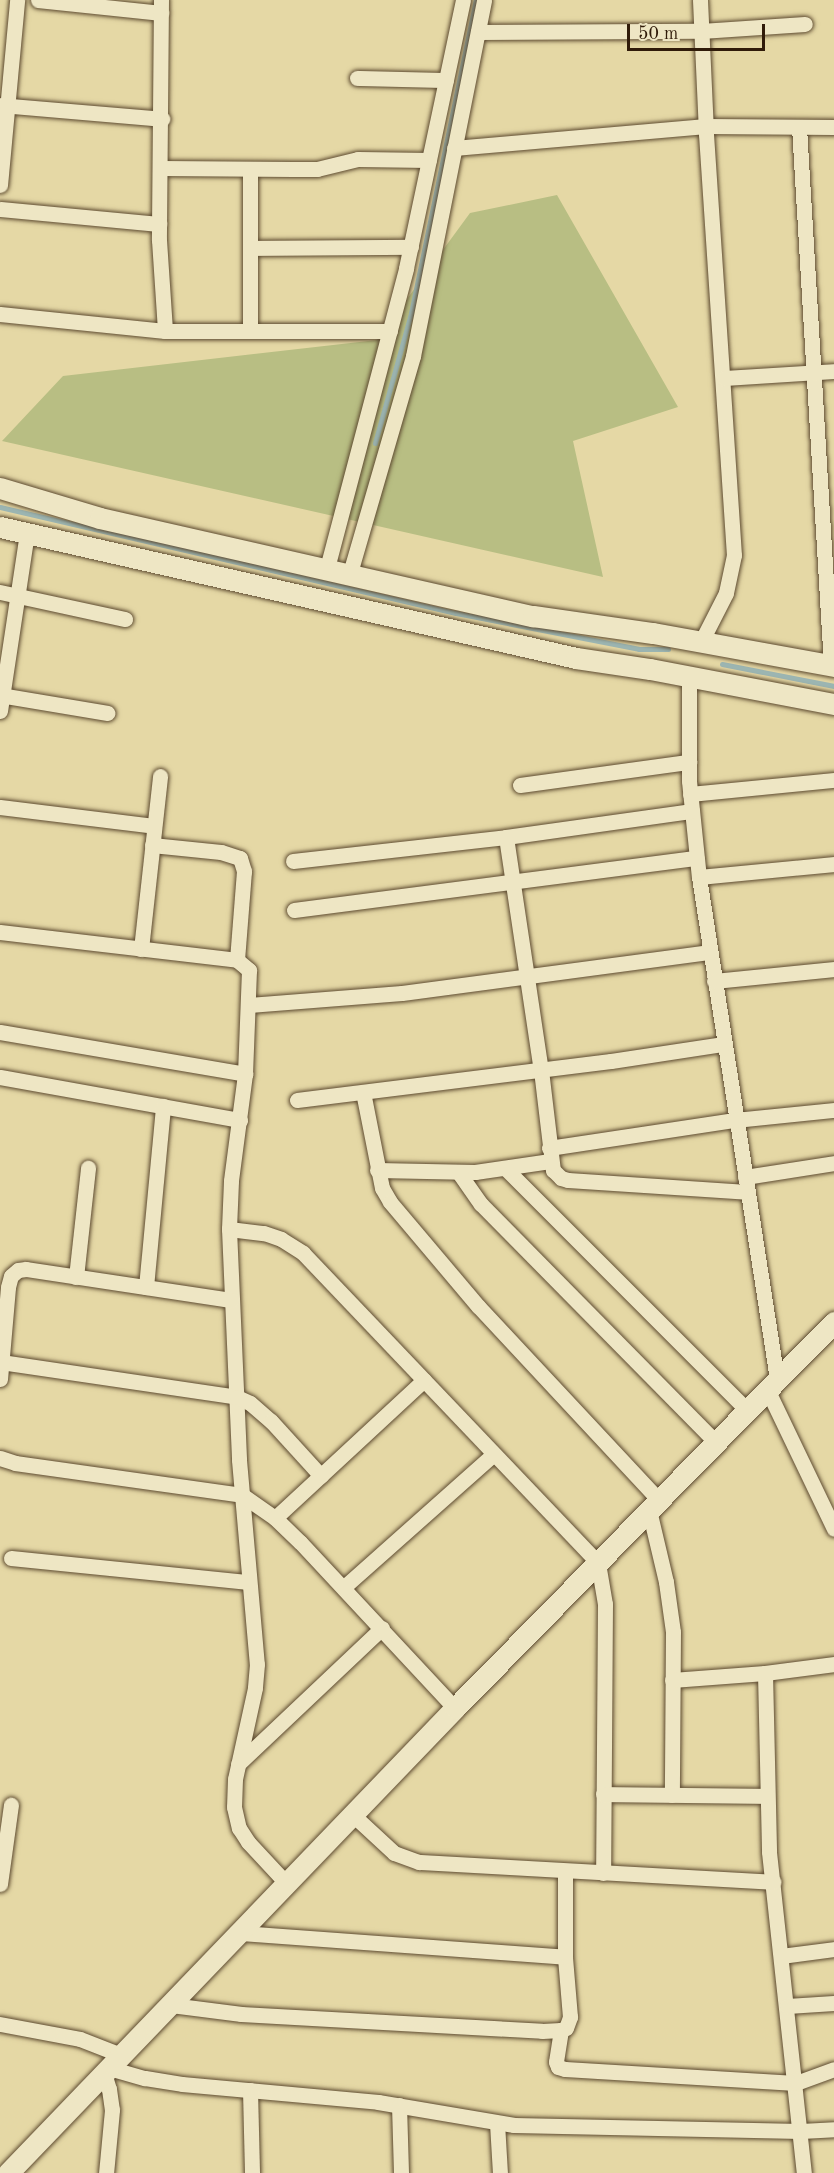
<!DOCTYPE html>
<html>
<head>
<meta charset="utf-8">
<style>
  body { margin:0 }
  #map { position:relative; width:834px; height:2173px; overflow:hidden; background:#e5d8a5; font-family:"Old Standard TT",serif }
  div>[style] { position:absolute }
  .green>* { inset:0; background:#b8be83 }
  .stream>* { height:5px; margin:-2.5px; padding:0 2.5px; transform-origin:2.5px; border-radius:2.5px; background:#9cb6b3 }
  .roads { filter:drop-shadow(0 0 2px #5d4a30) drop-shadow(0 0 2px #5d4a30) }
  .street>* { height:15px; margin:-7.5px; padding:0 7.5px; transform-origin:7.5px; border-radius:7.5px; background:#eee6c4 }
  .secondary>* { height:21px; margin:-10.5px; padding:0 10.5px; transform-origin:10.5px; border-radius:10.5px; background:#eee6c4 }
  span { translate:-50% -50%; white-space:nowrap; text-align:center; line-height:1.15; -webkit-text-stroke:5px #eee6c4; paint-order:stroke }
  .scale { position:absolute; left:627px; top:24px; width:138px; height:27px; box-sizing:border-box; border:3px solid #301b09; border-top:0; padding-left:8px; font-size:18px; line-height:21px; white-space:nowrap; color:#301b09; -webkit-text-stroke:4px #eee6c4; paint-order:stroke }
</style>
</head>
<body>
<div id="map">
  <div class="green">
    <div style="clip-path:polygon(557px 195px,678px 407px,573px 441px,603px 577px,2px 441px,63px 376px,377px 340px,470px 213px)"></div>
  </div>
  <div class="stream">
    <div style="left:375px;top:443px;width:135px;rotate:-74.5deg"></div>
    <div style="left:411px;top:313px;width:320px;rotate:-78.3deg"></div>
    <div style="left:0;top:507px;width:468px;rotate:13.1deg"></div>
    <div style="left:456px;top:613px;width:187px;rotate:11.1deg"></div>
    <div style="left:639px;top:649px;width:29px"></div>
    <div style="left:722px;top:664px;width:114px;rotate:11.1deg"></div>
  </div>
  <div class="roads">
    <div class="street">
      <div style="left:38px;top:0;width:124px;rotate:6deg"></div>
      <div style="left:161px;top:0;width:240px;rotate:90.5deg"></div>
      <div style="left:159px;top:240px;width:91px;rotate:86.2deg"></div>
      <div style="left:700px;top:0;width:134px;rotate:87.4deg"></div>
      <div style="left:706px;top:134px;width:422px;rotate:86.2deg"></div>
      <div style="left:734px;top:555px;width:39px;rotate:102deg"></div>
      <div style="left:726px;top:593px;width:55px;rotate:117deg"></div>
      <div style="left:478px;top:32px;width:223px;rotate:-0.3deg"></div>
      <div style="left:701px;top:31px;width:104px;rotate:-3.9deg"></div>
      <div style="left:357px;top:78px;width:89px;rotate:1.3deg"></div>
      <div style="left:0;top:105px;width:163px;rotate:4.9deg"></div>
      <div style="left:799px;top:127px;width:540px;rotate:86.6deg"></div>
      <div style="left:454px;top:148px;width:253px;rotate:-5deg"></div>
      <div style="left:706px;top:126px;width:128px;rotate:0.4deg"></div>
      <div style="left:161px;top:168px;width:132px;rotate:0.4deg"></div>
      <div style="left:293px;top:169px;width:24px"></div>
      <div style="left:317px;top:169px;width:42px;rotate:-13.7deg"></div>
      <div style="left:358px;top:159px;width:71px;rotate:0.8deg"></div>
      <div style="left:250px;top:169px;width:161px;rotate:90deg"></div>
      <div style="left:0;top:185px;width:186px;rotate:-84.7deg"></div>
      <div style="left:0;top:209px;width:160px;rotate:5.4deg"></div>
      <div style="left:250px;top:248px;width:161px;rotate:-0.4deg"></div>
      <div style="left:0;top:314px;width:166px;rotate:5.9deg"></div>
      <div style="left:165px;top:331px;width:225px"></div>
      <div style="left:724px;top:378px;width:110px;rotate:-3.6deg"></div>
      <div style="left:327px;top:568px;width:310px;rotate:-75.2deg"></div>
      <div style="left:406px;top:268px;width:274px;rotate:-78deg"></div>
      <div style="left:350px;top:573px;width:226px;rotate:-73.8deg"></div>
      <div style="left:413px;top:356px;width:363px;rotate:-78.7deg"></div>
      <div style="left:0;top:592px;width:128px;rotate:12.2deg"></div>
      <div style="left:689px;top:676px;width:105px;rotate:90deg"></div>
      <div style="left:689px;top:781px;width:97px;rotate:84.1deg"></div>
      <div style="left:699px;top:877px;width:508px;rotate:81.17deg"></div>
      <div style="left:0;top:695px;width:109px;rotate:9.5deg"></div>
      <div style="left:0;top:711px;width:180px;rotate:-81.4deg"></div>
      <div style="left:520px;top:785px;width:171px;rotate:-7.8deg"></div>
      <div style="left:690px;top:794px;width:145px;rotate:-5.6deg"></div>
      <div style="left:0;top:807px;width:155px;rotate:7deg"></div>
      <div style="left:506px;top:837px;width:236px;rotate:81.5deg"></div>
      <div style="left:541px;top:1070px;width:101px;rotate:83.2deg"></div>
      <div style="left:553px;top:1170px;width:11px;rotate:45deg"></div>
      <div style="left:561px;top:1178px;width:7px;rotate:16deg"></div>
      <div style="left:568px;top:1180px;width:179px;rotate:3.8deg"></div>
      <div style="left:152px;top:845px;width:69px;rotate:5.8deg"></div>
      <div style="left:221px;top:852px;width:20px;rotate:18deg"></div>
      <div style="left:240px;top:858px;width:14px;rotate:73deg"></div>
      <div style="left:244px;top:871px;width:89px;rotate:94.5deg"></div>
      <div style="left:293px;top:861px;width:214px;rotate:-6.4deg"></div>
      <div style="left:506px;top:837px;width:188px;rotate:-8deg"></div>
      <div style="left:699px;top:877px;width:136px;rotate:-5.5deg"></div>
      <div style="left:294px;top:910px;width:406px;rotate:-7.4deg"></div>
      <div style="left:0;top:932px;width:239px;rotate:6.7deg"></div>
      <div style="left:237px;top:960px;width:16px;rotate:40deg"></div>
      <div style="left:249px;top:970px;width:104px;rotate:92.2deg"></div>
      <div style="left:245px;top:1074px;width:108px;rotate:97.5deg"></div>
      <div style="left:231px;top:1181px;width:48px;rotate:92.4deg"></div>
      <div style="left:229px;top:1229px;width:231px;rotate:87.5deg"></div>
      <div style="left:239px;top:1460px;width:205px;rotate:85deg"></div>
      <div style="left:257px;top:1664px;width:24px;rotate:95deg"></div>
      <div style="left:255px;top:1688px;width:93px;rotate:102.4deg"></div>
      <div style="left:235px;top:1779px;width:28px;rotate:92deg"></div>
      <div style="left:234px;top:1807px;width:22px;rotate:77deg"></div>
      <div style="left:239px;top:1828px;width:17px;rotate:57deg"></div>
      <div style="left:248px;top:1842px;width:57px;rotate:47.1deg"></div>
      <div style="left:141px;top:949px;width:174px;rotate:-83.7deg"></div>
      <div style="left:714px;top:981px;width:121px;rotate:-5.7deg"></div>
      <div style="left:249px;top:1005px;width:153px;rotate:-4.5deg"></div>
      <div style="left:402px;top:993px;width:311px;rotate:-7.6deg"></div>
      <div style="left:0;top:1032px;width:249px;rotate:9.7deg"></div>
      <div style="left:0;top:1077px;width:244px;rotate:10.2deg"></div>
      <div style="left:363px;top:1092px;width:98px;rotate:78.8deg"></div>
      <div style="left:382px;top:1188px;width:16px;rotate:60deg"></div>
      <div style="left:390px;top:1202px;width:136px;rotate:49.8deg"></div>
      <div style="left:478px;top:1306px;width:265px;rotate:47deg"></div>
      <div style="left:297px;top:1100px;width:316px;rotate:-7.1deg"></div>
      <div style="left:611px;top:1061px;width:114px;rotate:-8.6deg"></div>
      <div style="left:549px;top:1148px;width:188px;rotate:-8.6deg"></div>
      <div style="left:735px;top:1120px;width:100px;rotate:-5.8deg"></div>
      <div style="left:505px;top:1168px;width:342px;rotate:45deg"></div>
      <div style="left:377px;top:1170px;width:98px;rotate:1.2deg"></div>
      <div style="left:475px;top:1172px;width:76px;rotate:-8.3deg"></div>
      <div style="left:459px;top:1173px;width:38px;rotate:55deg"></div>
      <div style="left:481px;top:1204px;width:334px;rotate:45.4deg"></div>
      <div style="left:745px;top:1177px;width:90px;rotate:-8.9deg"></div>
      <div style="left:229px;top:1229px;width:35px;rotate:7deg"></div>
      <div style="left:264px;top:1233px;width:18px;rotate:19deg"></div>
      <div style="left:281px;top:1239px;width:26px;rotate:32deg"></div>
      <div style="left:303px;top:1253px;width:428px;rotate:46.4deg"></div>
      <div style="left:598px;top:1563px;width:42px;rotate:80.3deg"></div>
      <div style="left:605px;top:1604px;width:269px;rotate:90.4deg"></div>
      <div style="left:76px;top:1277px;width:110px;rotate:-83.7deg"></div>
      <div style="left:146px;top:1287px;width:182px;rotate:-84.6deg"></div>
      <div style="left:1px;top:1362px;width:239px;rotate:8.4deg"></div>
      <div style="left:237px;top:1397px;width:14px;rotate:25deg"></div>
      <div style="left:250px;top:1403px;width:28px;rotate:41deg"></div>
      <div style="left:271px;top:1421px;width:74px;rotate:47.7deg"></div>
      <div style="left:0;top:1379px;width:92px;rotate:-85deg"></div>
      <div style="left:8px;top:1287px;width:11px;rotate:-75deg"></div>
      <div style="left:11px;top:1276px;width:9px;rotate:-41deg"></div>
      <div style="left:18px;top:1270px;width:8px;rotate:-7deg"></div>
      <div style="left:26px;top:1269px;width:208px;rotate:8.6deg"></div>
      <div style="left:767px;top:1389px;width:155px;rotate:64.4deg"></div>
      <div style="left:0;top:1458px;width:16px;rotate:18deg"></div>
      <div style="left:15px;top:1463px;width:229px;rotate:8deg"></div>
      <div style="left:242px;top:1495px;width:40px;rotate:34.9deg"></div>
      <div style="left:275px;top:1518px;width:35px;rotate:44deg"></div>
      <div style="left:300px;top:1542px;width:227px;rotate:47deg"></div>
      <div style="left:649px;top:1510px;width:74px;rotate:76.7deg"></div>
      <div style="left:666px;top:1582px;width:50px;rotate:82deg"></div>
      <div style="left:673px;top:1632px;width:163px;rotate:90.4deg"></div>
      <div style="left:275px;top:1518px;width:203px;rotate:-42.8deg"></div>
      <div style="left:11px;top:1558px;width:239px;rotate:5.8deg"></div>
      <div style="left:344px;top:1587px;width:200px;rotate:-41.6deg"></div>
      <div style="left:765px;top:1673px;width:179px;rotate:88.7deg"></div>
      <div style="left:769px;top:1852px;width:323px;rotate:83.8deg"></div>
      <div style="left:672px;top:1680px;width:93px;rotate:-4.3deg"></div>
      <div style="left:765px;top:1673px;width:70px;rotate:-7.4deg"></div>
      <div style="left:238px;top:1764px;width:198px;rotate:-43.4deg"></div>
      <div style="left:603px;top:1794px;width:164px;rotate:0.7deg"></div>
      <div style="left:353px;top:1815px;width:56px;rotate:42.8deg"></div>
      <div style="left:394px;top:1853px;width:27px;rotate:20deg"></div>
      <div style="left:419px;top:1862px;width:355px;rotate:3.2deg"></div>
      <div style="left:0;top:1884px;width:80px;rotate:-82.1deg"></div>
      <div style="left:241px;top:1933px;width:325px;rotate:4.2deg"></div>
      <div style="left:781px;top:1956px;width:53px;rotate:-7.5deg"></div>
      <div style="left:171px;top:2005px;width:71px;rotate:7.3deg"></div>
      <div style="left:241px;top:2014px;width:301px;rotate:3.2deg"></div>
      <div style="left:542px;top:2031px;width:19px;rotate:-3deg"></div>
      <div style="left:561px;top:2030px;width:5px;rotate:-22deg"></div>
      <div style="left:566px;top:2028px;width:12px;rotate:-70deg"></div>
      <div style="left:570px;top:2017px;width:60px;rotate:-94.8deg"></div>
      <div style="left:565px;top:1957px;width:86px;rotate:-90deg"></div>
      <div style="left:787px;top:2006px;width:47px;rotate:-3.7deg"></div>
      <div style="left:0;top:2024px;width:81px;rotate:10.6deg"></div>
      <div style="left:80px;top:2039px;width:44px;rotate:21.3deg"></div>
      <div style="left:561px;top:2030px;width:32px;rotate:99deg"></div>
      <div style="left:556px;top:2062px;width:5px;rotate:68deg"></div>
      <div style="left:558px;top:2067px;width:7px;rotate:16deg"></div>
      <div style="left:565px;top:2069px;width:231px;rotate:3.5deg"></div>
      <div style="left:796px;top:2083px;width:40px;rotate:-20.2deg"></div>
      <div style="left:109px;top:2068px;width:37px;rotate:16deg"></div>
      <div style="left:145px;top:2078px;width:37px;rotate:9deg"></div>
      <div style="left:182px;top:2084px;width:197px;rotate:5.2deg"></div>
      <div style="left:378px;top:2102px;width:138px;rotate:9.6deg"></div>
      <div style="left:514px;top:2125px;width:287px;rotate:1.2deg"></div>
      <div style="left:801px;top:2131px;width:33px;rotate:-3deg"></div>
      <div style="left:104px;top:2073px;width:17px;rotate:73deg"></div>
      <div style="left:109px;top:2089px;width:21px;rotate:82deg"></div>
      <div style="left:112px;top:2110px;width:63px;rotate:95.4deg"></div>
      <div style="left:250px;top:2090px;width:83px;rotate:88.6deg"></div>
      <div style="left:399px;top:2105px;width:68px;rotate:88.3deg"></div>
      <div style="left:497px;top:2123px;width:50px;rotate:86.6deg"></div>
    </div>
    <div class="secondary">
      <div style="left:0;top:488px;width:104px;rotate:16.7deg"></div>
      <div style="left:100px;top:518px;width:444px;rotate:12.8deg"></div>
      <div style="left:533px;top:616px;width:121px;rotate:8.1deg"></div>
      <div style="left:653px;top:633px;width:184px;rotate:10.3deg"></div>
      <div style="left:0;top:527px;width:591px;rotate:12.81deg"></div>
      <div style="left:576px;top:658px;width:75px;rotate:8.5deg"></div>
      <div style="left:650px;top:669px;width:187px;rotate:10.8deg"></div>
      <div style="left:8px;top:2173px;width:645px;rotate:-46.13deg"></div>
      <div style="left:455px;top:1708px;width:541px;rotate:-45.52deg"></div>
    </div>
  </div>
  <div class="scale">50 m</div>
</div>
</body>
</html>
